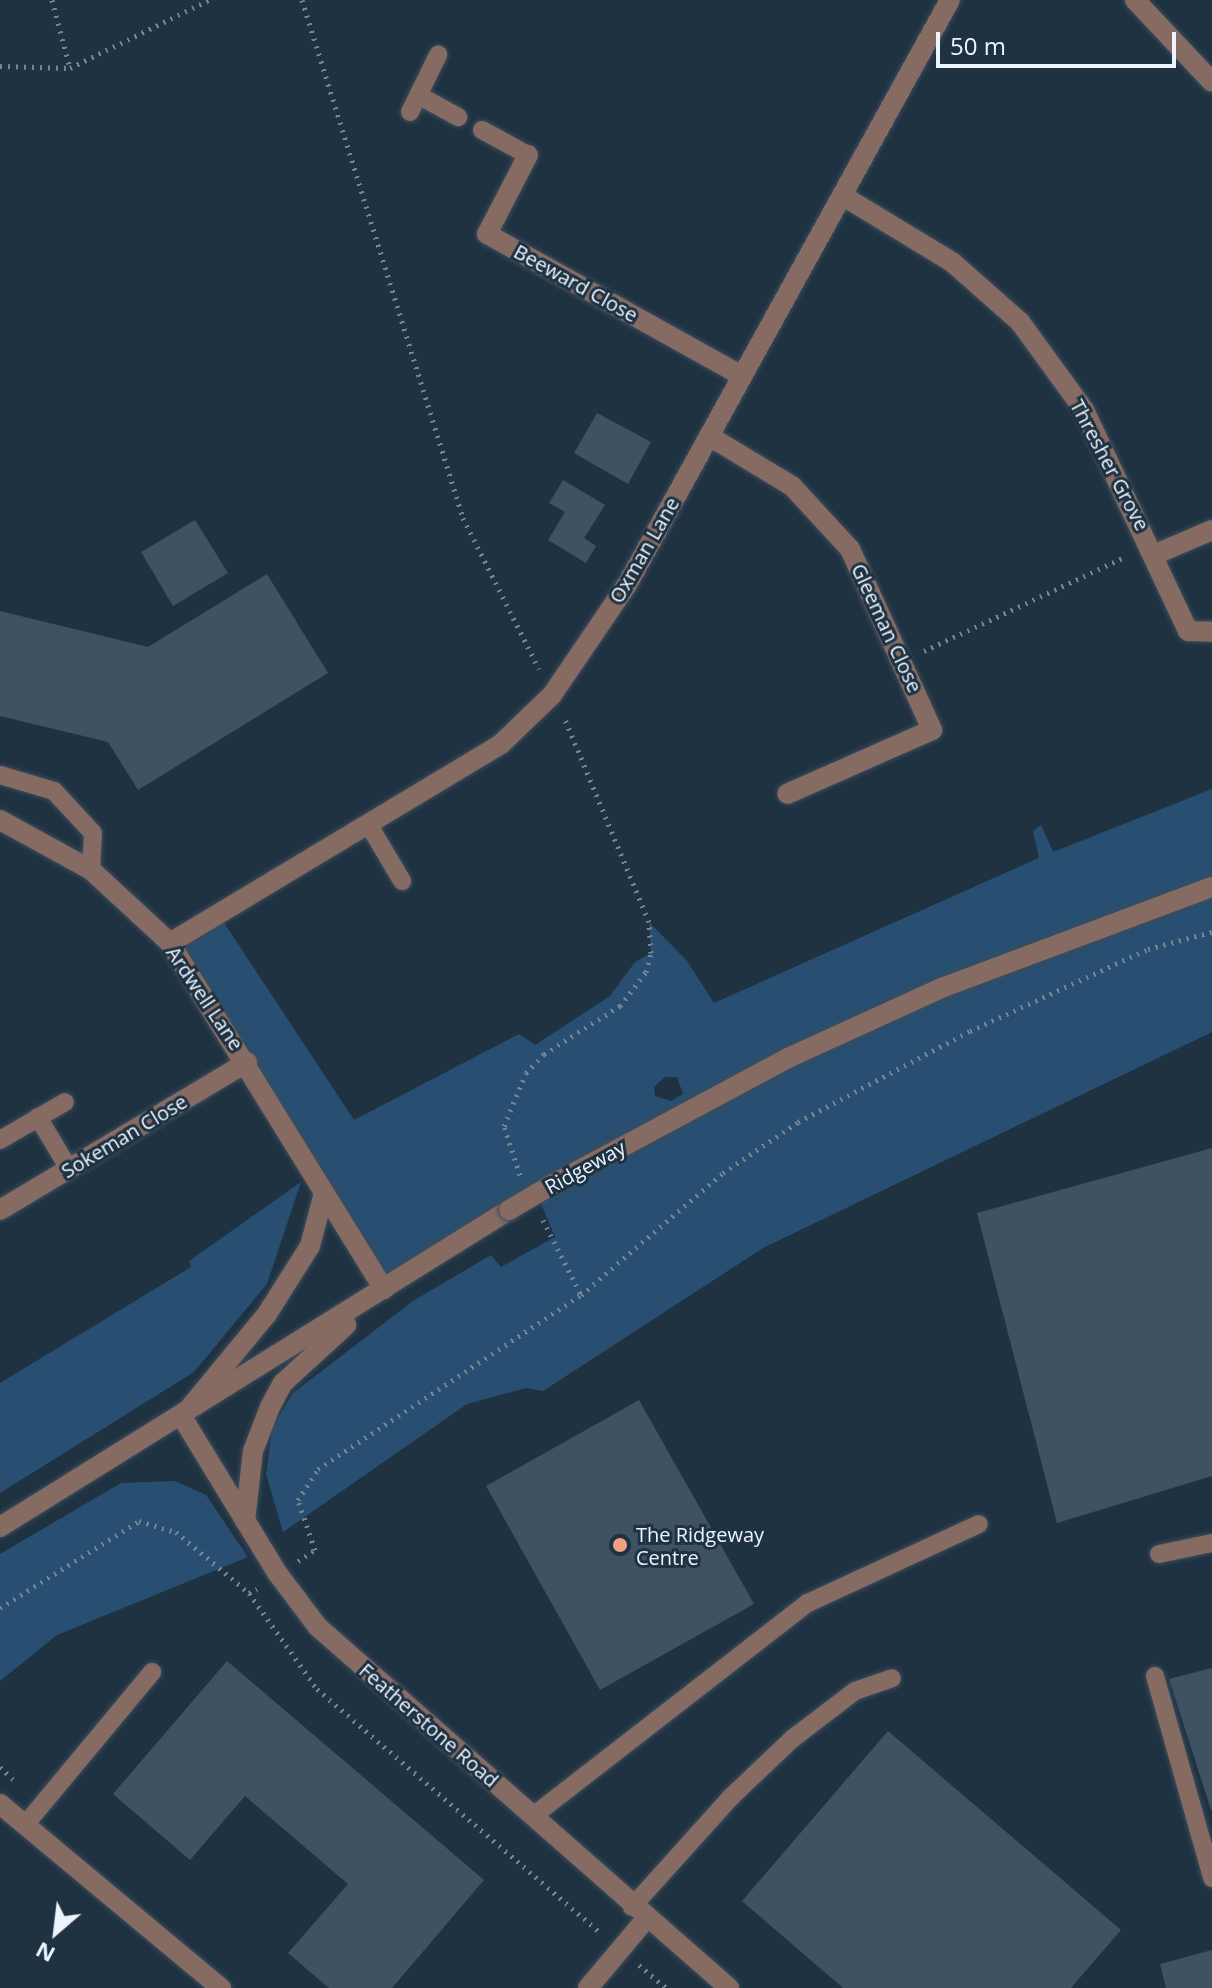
<!DOCTYPE html>
<html>
<head>
<meta charset="utf-8">
<style>
  body { margin:0 }
  #map { position:relative; width:1212px; height:1988px; overflow:hidden; background:#1f3242; font-family:"Open Sans",sans-serif }
  div>[style] { position:absolute }
  .green>* { inset:0; background:#284f71 }
  .building>* { inset:0; background:#3f5264 }
  .path>* { height:5px; margin-top:-2.5px; transform-origin:0; background:repeating-linear-gradient(90deg,#768592 0 2px,transparent 0 8px) }
  .roads { filter:drop-shadow(0 0 2px #3c4d5c) drop-shadow(0 0 2px #3c4d5c) }
  .lane>* { height:18px; margin:-9px; padding:0 9px; transform-origin:9px; border-radius:9px; background:#856b62 }
  .street>* { height:20px; margin:-10px; padding:0 10px; transform-origin:10px; border-radius:10px; background:#856b62 }
  .bridges { filter:drop-shadow(0 0 2px #3c4d5c) drop-shadow(0 0 2px #3c4d5c) }
  .street-bridge>* { height:20px; margin:-10px; padding:0 10px; transform-origin:10px; border-radius:10px; background:#856b62 }
  .dots>* { width:22px; height:22px; translate:-50% -50%; box-sizing:border-box; border:4px solid #1f3242; border-radius:50% }
  span { translate:-50% -50%; white-space:nowrap; text-align:center; line-height:1.15; -webkit-text-stroke:6px #1f3242; paint-order:stroke }
  .street-label { font-size:20px; color:#ecf5fe }
  .poi-label { font-size:20px; color:#ecf5fe }
  .left { translate:0 -50%; text-align:left }
  .north { position:absolute; left:16px; top:1892px; width:80px; height:80px; -webkit-text-stroke:6px #1f3242; paint-order:stroke; rotate:208deg; font-size:22px; font-weight:700; line-height:32px; text-align:center; color:#ecf5fe }
  .north::after { content:''; display:block; margin:auto; width:28px; height:36px; background:#ecf5fe; clip-path:polygon(50% 0,100% 100%,50% 72%,0 100%) }
  .scale { position:absolute; left:936px; top:32px; width:240px; height:36px; box-sizing:border-box; border:4px solid #ecf5fe; border-top:0; padding-left:10px; font-size:24px; line-height:28px; white-space:nowrap; color:#ecf5fe; -webkit-text-stroke:6px #1f3242; paint-order:stroke }
</style>
</head>
<body>
<div id="map">
  <div class="green">
    <div style="clip-path:polygon(evenodd,1212px 789px,1212px 1032px,763px 1248px,543px 1391px,526px 1388px,467px 1404px,283px 1532px,266px 1474px,272px 1428px,293px 1393px,413px 1301px,491px 1255px,501px 1267px,555px 1237px,539px 1199px,384px 1289px,170px 943px,219px 915px,354px 1120px,519px 1034px,535px 1045px,610px 996px,635px 962px,651px 953px,649px 922px,687px 961px,714px 1003px,1039px 858px,1033px 831px,1041px 825px,1053px 852px,1212px 789px,665px 1077px,677px 1077px,683px 1094px,671px 1101px,655px 1096px,654px 1087px,665px 1077px)"></div>
    <div style="clip-path:polygon(301px 1182px,267px 1284px,194px 1372px,0 1493px,0 1383px,191px 1267px,189px 1261px)"></div>
    <div style="clip-path:polygon(175px 1481px,206px 1495px,248px 1557px,57px 1635px,0 1681px,0 1554px,121px 1483px)"></div>
  </div>
  <div class="building">
    <div style="clip-path:polygon(597px 413px,651px 442px,628px 484px,574px 453px)"></div>
    <div style="clip-path:polygon(563px 480px,605px 505px,584px 538px,596px 546px,586px 563px,548px 540px,565px 512px,549px 503px)"></div>
    <div style="clip-path:polygon(195px 520px,228px 573px,173px 606px,141px 552px)"></div>
    <div style="clip-path:polygon(267px 574px,328px 673px,138px 790px,108px 742px,0 716px,0 611px,148px 647px)"></div>
    <div style="clip-path:polygon(1212px 1148px,1212px 1476px,1057px 1523px,977px 1213px)"></div>
    <div style="clip-path:polygon(639px 1400px,754px 1604px,600px 1690px,486px 1486px)"></div>
    <div style="clip-path:polygon(227px 1661px,484px 1880px,392px 1988px,329px 1988px,288px 1953px,348px 1884px,245px 1796px,190px 1860px,113px 1794px)"></div>
    <div style="clip-path:polygon(1212px 1668px,1212px 1810px,1211px 1810px,1169px 1679px)"></div>
    <div style="clip-path:polygon(888px 1731px,1121px 1930px,1071px 1988px,843px 1988px,742px 1901px)"></div>
    <div style="clip-path:polygon(1212px 1950px,1212px 1988px,1166px 1988px,1160px 1964px)"></div>
  </div>
  <div class="path">
    <div style="left:52px;top:0;width:70px;rotate:75.2deg"></div>
    <div style="left:302px;top:0;width:542px;rotate:72.73deg"></div>
    <div style="left:463px;top:518px;width:169px;rotate:63.3deg"></div>
    <div style="left:0;top:66px;width:70px;rotate:1.6deg"></div>
    <div style="left:70px;top:68px;width:155px;rotate:-26.1deg"></div>
    <div style="left:924px;top:651px;width:222px;rotate:-25.1deg"></div>
    <div style="left:520px;top:1175px;width:52px;rotate:-108.1deg"></div>
    <div style="left:504px;top:1126px;width:57px;rotate:-67.5deg"></div>
    <div style="left:526px;top:1073px;width:26px;rotate:-47deg"></div>
    <div style="left:544px;top:1054px;width:90px;rotate:-32.3deg"></div>
    <div style="left:620px;top:1006px;width:43px;rotate:-52.6deg"></div>
    <div style="left:646px;top:972px;width:20px;rotate:-75deg"></div>
    <div style="left:651px;top:953px;width:31px;rotate:-94deg"></div>
    <div style="left:649px;top:922px;width:222px;rotate:-112.5deg"></div>
    <div style="left:543px;top:1220px;width:84px;rotate:63.1deg"></div>
    <div style="left:298px;top:1561px;width:20px;rotate:-33deg"></div>
    <div style="left:315px;top:1550px;width:53px;rotate:-108.8deg"></div>
    <div style="left:298px;top:1500px;width:37px;rotate:-57deg"></div>
    <div style="left:318px;top:1469px;width:315px;rotate:-33.5deg"></div>
    <div style="left:581px;top:1295px;width:187px;rotate:-40.7deg"></div>
    <div style="left:723px;top:1173px;width:91px;rotate:-34.2deg"></div>
    <div style="left:798px;top:1122px;width:195px;rotate:-27.9deg"></div>
    <div style="left:970px;top:1031px;width:196px;rotate:-24.7deg"></div>
    <div style="left:1148px;top:949px;width:66px;rotate:-14.9deg"></div>
    <div style="left:249px;top:1593px;width:118px;rotate:54.7deg"></div>
    <div style="left:317px;top:1689px;width:374px;rotate:40.7deg"></div>
    <div style="left:0;top:1608px;width:164px;rotate:-32deg"></div>
    <div style="left:139px;top:1521px;width:39px;rotate:17deg"></div>
    <div style="left:176px;top:1532px;width:95px;rotate:39.9deg"></div>
    <div style="left:249px;top:1593px;width:9px;rotate:-27deg"></div>
    <div style="left:0;top:1767px;width:19px;rotate:43deg"></div>
    <div style="left:639px;top:1965px;width:35px;rotate:40deg"></div>
  </div>
  <div class="roads">
    <div class="lane">
      <div style="left:418px;top:95px;width:46px;rotate:28.8deg"></div>
      <div style="left:410px;top:112px;width:64px;rotate:-63.8deg"></div>
      <div style="left:482px;top:130px;width:52px;rotate:28.5deg"></div>
      <div style="left:0;top:775px;width:56px;rotate:16.5deg"></div>
      <div style="left:54px;top:791px;width:57px;rotate:47.1deg"></div>
      <div style="left:93px;top:833px;width:37px;rotate:93deg"></div>
      <div style="left:370px;top:827px;width:63px;rotate:59.3deg"></div>
      <div style="left:38px;top:1117px;width:61px;rotate:59.2deg"></div>
      <div style="left:0;top:1140px;width:75px;rotate:-30.3deg"></div>
      <div style="left:1159px;top:1554px;width:54px;rotate:-11.7deg"></div>
      <div style="left:1155px;top:1676px;width:210px;rotate:74.2deg"></div>
      <div style="left:533px;top:1816px;width:348px;rotate:-37.8deg"></div>
      <div style="left:808px;top:1603px;width:188px;rotate:-24.8deg"></div>
      <div style="left:25px;top:1825px;width:199px;rotate:-50.3deg"></div>
      <div style="left:632px;top:1907px;width:147px;rotate:-48deg"></div>
      <div style="left:730px;top:1798px;width:86px;rotate:-43.6deg"></div>
      <div style="left:792px;top:1739px;width:79px;rotate:-37.3deg"></div>
      <div style="left:855px;top:1691px;width:39px;rotate:-19deg"></div>
    </div>
    <div class="street">
      <div style="left:1135px;top:0;width:112px;rotate:46.8deg"></div>
      <div style="left:528px;top:155px;width:89px;rotate:117.4deg"></div>
      <div style="left:487px;top:234px;width:292px;rotate:29.1deg"></div>
      <div style="left:843px;top:196px;width:127px;rotate:31.2deg"></div>
      <div style="left:952px;top:262px;width:91px;rotate:41.4deg"></div>
      <div style="left:1020px;top:322px;width:109px;rotate:54deg"></div>
      <div style="left:1084px;top:410px;width:244px;rotate:64.8deg"></div>
      <div style="left:1188px;top:631px;width:24px;rotate:2deg"></div>
      <div style="left:709px;top:436px;width:97px;rotate:31.1deg"></div>
      <div style="left:792px;top:486px;width:86px;rotate:47.4deg"></div>
      <div style="left:850px;top:549px;width:199px;rotate:65.6deg"></div>
      <div style="left:932px;top:730px;width:158px;rotate:156.2deg"></div>
      <div style="left:1156px;top:554px;width:61px;rotate:-23.2deg"></div>
      <div style="left:0;top:820px;width:104px;rotate:28.8deg"></div>
      <div style="left:91px;top:870px;width:108px;rotate:42.7deg"></div>
      <div style="left:170px;top:943px;width:407px;rotate:58.3deg"></div>
      <div style="left:170px;top:943px;width:386px;rotate:-31deg"></div>
      <div style="left:501px;top:744px;width:71px;rotate:-43.9deg"></div>
      <div style="left:552px;top:695px;width:135px;rotate:-55.8deg"></div>
      <div style="left:628px;top:583px;width:666px;rotate:-61.09deg"></div>
      <div style="left:553px;top:1184px;width:267px;rotate:-28.2deg"></div>
      <div style="left:788px;top:1058px;width:171px;rotate:-24.5deg"></div>
      <div style="left:944px;top:987px;width:286px;rotate:-20.5deg"></div>
      <div style="left:324px;top:1193px;width:55px;rotate:104.8deg"></div>
      <div style="left:310px;top:1246px;width:80px;rotate:122.3deg"></div>
      <div style="left:267px;top:1314px;width:134px;rotate:129.5deg"></div>
      <div style="left:182px;top:1417px;width:184px;rotate:58.6deg"></div>
      <div style="left:278px;top:1574px;width:66px;rotate:53deg"></div>
      <div style="left:318px;top:1627px;width:547px;rotate:41.29deg"></div>
      <div style="left:0;top:1210px;width:288px;rotate:-30.9deg"></div>
      <div style="left:245px;top:1521px;width:70px;rotate:-83.5deg"></div>
      <div style="left:253px;top:1451px;width:47px;rotate:-68.9deg"></div>
      <div style="left:270px;top:1407px;width:27px;rotate:-62deg"></div>
      <div style="left:283px;top:1383px;width:86px;rotate:-42.6deg"></div>
      <div style="left:0;top:1527px;width:600px;rotate:-31.91deg"></div>
      <div style="left:0;top:1804px;width:288px;rotate:39.8deg"></div>
      <div style="left:588px;top:1988px;width:90px;rotate:-50deg"></div>
    </div>
  </div>
  <div class="bridges">
    <div class="street-bridge">
      <div style="left:509px;top:1210px;width:51px;rotate:-30.6deg"></div>
    </div>
  </div>
  <div class="dots">
    <div style="left:620px;top:1545px;background:#f39f84"></div>
  </div>
  <div class="street-label">
    <span style="left:576px;top:283px;rotate:29deg">Beeward Close</span>
    <span style="left:1110px;top:465px;rotate:62deg">Thresher Grove</span>
    <span style="left:644px;top:550px;rotate:-60deg">Oxman Lane</span>
    <span style="left:887px;top:628px;rotate:65deg">Gleeman Close</span>
    <span style="left:205px;top:998px;rotate:56deg">Ardwell Lane</span>
    <span style="left:124px;top:1136px;rotate:-31deg">Sokeman Close</span>
    <span style="left:585px;top:1167px;rotate:-29deg">Ridgeway</span>
    <span style="left:429px;top:1725px;rotate:41deg">Featherstone Road</span>
  </div>
  <div class="poi-label">
    <span class="left" style="left:636px;top:1546px">The Ridgeway<br>Centre</span>
  </div>
  <div class="north">N</div>
  <div class="scale">50 m</div>
</div>
</body>
</html>
